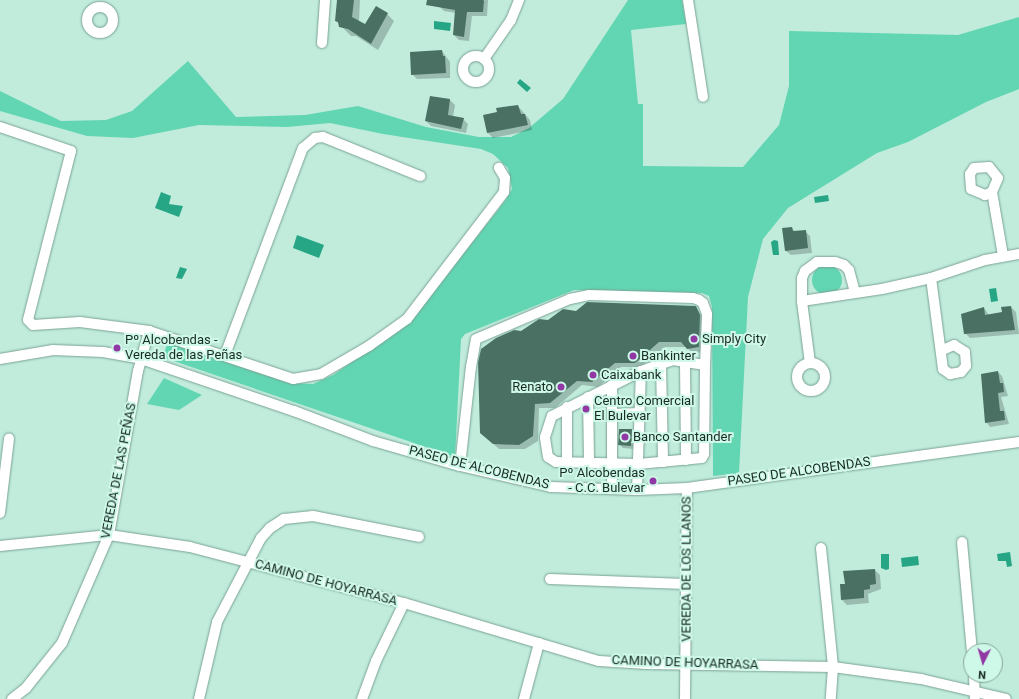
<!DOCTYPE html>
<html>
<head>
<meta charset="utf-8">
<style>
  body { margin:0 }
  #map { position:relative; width:1019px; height:699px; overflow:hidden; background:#c1ecdc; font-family:Roboto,sans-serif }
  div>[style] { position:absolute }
  .green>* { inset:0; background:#62d5b2 }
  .round { border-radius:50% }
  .water>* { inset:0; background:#26a685 }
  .shadow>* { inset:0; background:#0003 }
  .building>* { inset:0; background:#497062 }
  .roads { filter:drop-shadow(0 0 1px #7aa294) drop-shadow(0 0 1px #7aa294) }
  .minor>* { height:10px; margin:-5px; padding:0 5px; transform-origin:5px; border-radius:5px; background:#fff }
  .minor>.ring { margin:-5px; padding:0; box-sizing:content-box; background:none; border:10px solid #fff; border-radius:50% }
  .dots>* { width:11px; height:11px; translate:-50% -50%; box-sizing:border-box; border:2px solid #cef9e9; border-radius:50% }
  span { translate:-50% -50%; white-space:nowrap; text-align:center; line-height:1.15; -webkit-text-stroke:4px #cef9e9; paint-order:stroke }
  .poi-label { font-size:13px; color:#192a24 }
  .left { translate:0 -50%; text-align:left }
  .right { translate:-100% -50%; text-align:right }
  .street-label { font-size:13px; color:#192a24 }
  .north { position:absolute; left:963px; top:643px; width:40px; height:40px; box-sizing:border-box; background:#cef9e9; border:1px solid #86a69a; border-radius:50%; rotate:185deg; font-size:11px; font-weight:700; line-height:16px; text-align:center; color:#192a24 }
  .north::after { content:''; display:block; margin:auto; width:14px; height:18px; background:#9238a4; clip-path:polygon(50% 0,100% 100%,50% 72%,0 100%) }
</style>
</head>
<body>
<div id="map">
  <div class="green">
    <div style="clip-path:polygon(628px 0,682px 0,686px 24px,631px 30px,638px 104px,643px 104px,643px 166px,743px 167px,779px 125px,789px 86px,789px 31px,958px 35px,1019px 17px,1019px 89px,986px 102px,908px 142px,877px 153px,788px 208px,763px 239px,748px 297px,739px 473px,713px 476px,712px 307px,709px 296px,702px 293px,574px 290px,465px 334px,461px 339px,455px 457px,162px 357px,168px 343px,290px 383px,313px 384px,333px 375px,409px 323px,505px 201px,512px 189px,508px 168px,493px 154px,481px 149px,383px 134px,330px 123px,287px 127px,199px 125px,133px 138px,87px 136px,0 111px,0 91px,61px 121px,106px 120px,132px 111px,188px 61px,236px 117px,305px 115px,358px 106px,426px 127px,479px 137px,511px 137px,529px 128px,563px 99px)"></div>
    <div class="round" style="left:812px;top:265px;width:30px;height:30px"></div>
    <div style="clip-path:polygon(164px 378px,202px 395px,179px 410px,147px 404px)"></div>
  </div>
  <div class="water">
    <div style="clip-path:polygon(434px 21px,451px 23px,450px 31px,434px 29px)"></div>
    <div style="clip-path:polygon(520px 79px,531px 88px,527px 92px,517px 83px)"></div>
    <div style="clip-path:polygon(161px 192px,171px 196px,169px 204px,183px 206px,179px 217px,155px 208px)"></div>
    <div style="clip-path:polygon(828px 195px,829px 201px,815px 203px,814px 197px)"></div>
    <div style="clip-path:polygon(297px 235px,324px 245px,319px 258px,293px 248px)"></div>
    <div style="clip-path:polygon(774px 240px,778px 241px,779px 255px,773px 255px,771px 242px)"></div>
    <div style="clip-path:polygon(180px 267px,187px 269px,182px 279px,176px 278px)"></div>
    <div style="clip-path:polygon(996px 288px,998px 301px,991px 302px,989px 289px)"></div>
    <div style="clip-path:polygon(1010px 552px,1012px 566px,1007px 567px,1006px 561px,998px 561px,997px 554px)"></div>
    <div style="clip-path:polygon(881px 554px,889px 554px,889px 569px,886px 570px,881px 568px)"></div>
    <div style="clip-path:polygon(918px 556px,919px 565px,902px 567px,901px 558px)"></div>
  </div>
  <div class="shadow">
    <div style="clip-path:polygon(338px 0,360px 0,359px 22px,365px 26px,387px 14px,394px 21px,378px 50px,356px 36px,351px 36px,336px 21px)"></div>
    <div style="clip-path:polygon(440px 0,488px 0,487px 16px,472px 16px,469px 41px,459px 40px,454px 35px,456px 13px,444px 11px,439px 6px)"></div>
    <div style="clip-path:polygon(442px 51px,450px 62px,450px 78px,417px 79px,412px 74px)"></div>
    <div style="clip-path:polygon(450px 100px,455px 105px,453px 117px,463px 119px,468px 124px,466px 133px,431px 126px,426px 121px)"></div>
    <div style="clip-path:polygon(518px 106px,530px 120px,532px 130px,493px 138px,488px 133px)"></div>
    <div style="clip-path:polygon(792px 228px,795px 232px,805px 231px,810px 236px,812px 253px,791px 255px,786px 251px)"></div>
    <div style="clip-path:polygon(696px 307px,705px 321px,704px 352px,693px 353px,686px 347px,665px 347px,640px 367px,621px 367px,598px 387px,582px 385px,555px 408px,539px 408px,538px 441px,525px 449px,499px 449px,484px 435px,521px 332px,576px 312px)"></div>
    <div style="clip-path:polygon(1011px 307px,1016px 312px,1019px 334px,970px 338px,965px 333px,984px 308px,989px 315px,1003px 313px)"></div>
    <div style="clip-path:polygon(998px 372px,1002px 376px,1008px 396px,1001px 397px,1009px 424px,990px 427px,986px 422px)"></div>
    <div style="clip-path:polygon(632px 430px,635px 433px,634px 449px,623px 448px,620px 445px)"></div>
    <div style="clip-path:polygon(875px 570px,880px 575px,881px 589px,868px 594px,869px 603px,847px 605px,842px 600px,846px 585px)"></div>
  </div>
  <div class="building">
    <div style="clip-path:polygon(337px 0,354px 0,352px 17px,365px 24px,376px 6px,388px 13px,371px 44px,348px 29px,339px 27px,338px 22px,335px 21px)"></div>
    <div style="clip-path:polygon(427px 0,483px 0,484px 1px,483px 12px,467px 12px,464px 37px,453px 35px,455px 10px,426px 5px)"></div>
    <div style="clip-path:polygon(442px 50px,443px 56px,445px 56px,446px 73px,411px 75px,410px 52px)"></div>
    <div style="clip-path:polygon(430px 96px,450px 99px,448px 115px,464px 118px,461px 129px,425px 121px)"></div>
    <div style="clip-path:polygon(518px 105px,521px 114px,525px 114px,528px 125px,487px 133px,483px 115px,497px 112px,496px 108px)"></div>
    <div style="clip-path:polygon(792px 227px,793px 231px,806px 230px,808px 248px,785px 251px,782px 228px)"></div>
    <div style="clip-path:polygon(587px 302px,696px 306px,700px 315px,699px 347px,687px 349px,681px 342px,659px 342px,635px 363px,615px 363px,592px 382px,577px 381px,550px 403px,535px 404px,533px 436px,519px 445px,493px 444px,480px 433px,478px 362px,481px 349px,496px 338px,514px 330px,521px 331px,539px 319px,548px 320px,563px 309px,576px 311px)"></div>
    <div style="clip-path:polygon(1011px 306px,1015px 330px,964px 334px,961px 314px,984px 307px,985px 315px,1002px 312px,1001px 307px)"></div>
    <div style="clip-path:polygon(998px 371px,1000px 383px,1003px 383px,1004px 392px,998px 393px,1000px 411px,1004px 411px,1005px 420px,985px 423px,981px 374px)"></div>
    <div style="clip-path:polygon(619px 429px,632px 429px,631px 446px,618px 445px)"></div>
    <div style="clip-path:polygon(875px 569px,876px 584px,870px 585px,870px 589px,864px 590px,864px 598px,841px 600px,840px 584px,845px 584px,843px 571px)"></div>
  </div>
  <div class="roads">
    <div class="minor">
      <div style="left:688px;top:0;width:98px;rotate:81.2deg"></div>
      <div class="ring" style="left:87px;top:7px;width:16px;height:16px"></div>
      <div style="left:322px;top:43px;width:43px;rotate:-86deg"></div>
      <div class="ring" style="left:463px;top:56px;width:16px;height:16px"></div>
      <div style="left:484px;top:59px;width:47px;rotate:-55.3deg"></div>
      <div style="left:511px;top:20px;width:22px;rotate:-68deg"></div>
      <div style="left:0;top:127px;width:75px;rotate:18.7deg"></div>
      <div style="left:71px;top:151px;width:174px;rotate:104.3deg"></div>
      <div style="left:28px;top:320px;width:7px;rotate:45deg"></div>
      <div style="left:33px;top:325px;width:47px;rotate:-3.7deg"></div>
      <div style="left:80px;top:322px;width:70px;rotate:7.4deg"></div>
      <div style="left:149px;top:331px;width:152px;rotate:18.4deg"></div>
      <div style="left:293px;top:379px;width:28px;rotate:-10deg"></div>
      <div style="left:321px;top:374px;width:56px;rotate:-30.3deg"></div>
      <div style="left:369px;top:346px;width:47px;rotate:-35.4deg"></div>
      <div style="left:407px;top:319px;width:160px;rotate:-52.6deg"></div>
      <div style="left:504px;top:192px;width:14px;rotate:-86deg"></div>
      <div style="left:505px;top:178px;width:12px;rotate:-121deg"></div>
      <div style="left:992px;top:192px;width:8px;rotate:157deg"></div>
      <div style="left:985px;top:195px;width:15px;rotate:-157deg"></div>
      <div style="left:971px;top:189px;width:15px;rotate:-94deg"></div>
      <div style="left:970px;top:174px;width:7px;rotate:-56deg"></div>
      <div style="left:974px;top:168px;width:15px;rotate:-4deg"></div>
      <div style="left:989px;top:167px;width:14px;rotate:51deg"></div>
      <div style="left:998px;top:178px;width:15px;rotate:113deg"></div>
      <div style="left:992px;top:192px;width:65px;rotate:80.2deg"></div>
      <div style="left:931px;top:278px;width:92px;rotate:82.5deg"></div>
      <div style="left:943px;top:369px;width:9px;rotate:36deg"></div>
      <div style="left:950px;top:374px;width:11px;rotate:-10deg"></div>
      <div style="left:961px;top:372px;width:8px;rotate:-50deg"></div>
      <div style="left:966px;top:366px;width:14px;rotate:-94deg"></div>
      <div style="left:965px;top:352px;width:13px;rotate:-148deg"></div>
      <div style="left:954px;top:345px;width:13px;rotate:157deg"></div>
      <div style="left:802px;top:301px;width:81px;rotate:-8.5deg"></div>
      <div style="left:882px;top:289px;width:50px;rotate:-12.7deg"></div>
      <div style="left:931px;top:278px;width:57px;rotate:-18.4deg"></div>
      <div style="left:985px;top:260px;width:35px;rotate:-10deg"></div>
      <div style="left:225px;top:355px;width:221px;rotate:-69.4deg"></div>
      <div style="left:303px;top:148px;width:16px;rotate:-40deg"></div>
      <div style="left:315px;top:138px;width:8px;rotate:-7deg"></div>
      <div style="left:323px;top:137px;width:105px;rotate:21.9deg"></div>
      <div style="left:0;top:359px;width:54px;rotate:-9.6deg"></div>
      <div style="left:53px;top:350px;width:50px;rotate:2.3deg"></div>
      <div style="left:103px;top:352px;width:39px;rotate:10deg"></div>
      <div style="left:141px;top:359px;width:162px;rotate:18.8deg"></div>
      <div style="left:294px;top:411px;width:85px;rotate:20.8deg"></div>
      <div style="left:373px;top:441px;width:91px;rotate:16deg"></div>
      <div style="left:460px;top:466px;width:93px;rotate:13deg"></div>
      <div style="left:551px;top:487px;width:86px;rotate:2deg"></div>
      <div style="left:637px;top:490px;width:50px;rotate:-2.3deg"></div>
      <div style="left:687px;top:488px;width:335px;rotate:-7.9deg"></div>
      <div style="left:673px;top:360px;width:32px;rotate:9deg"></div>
      <div style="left:705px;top:365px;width:89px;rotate:90.6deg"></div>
      <div style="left:704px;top:454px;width:4px;rotate:117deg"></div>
      <div style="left:702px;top:458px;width:64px;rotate:174.6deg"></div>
      <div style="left:638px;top:464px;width:82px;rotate:-178.6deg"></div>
      <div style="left:556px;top:462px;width:9px;rotate:-148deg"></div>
      <div style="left:548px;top:457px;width:20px;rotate:-99deg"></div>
      <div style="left:545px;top:437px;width:22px;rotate:-72deg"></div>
      <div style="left:552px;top:416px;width:100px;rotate:-26.8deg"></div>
      <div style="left:641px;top:371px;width:34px;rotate:-19deg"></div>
      <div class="ring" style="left:797px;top:363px;width:18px;height:18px"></div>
      <div style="left:685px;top:363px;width:97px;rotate:89.4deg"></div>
      <div style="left:810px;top:363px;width:63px;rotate:-97.4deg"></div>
      <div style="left:802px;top:301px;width:23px;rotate:-90deg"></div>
      <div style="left:802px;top:278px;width:8px;rotate:-67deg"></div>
      <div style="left:805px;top:271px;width:15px;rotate:-37deg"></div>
      <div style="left:817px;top:262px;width:18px"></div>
      <div style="left:835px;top:262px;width:9px;rotate:18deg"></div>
      <div style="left:844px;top:265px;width:7px;rotate:45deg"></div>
      <div style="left:849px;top:270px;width:23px;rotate:75deg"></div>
      <div style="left:661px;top:364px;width:98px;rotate:88.8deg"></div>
      <div style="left:588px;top:397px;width:65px;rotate:89.1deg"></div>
      <div style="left:567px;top:407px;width:54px;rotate:90deg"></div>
      <div style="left:612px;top:414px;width:28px;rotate:-2deg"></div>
      <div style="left:460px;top:466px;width:100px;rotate:-83.7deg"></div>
      <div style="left:471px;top:367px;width:28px;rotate:-80deg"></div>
      <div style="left:476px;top:339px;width:102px;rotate:-23.1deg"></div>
      <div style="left:570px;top:299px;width:19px;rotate:-12deg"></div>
      <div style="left:589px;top:295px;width:104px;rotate:1.7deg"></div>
      <div style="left:693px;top:298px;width:6px;rotate:18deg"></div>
      <div style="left:699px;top:300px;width:5px;rotate:37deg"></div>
      <div style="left:703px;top:303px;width:12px;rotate:70deg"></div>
      <div style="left:707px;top:314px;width:51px;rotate:92.2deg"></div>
      <div style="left:612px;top:489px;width:104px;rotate:-90deg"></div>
      <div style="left:637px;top:490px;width:119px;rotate:-88.1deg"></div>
      <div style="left:0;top:513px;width:75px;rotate:-83.1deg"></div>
      <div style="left:962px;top:542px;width:109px;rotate:84.8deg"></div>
      <div style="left:0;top:546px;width:110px;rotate:-5.8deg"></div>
      <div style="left:109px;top:535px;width:82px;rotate:8.4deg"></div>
      <div style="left:190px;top:547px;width:221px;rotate:14.7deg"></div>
      <div style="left:404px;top:603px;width:203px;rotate:16.6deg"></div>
      <div style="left:599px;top:661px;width:48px;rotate:3.6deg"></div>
      <div style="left:647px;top:664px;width:186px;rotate:0.9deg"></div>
      <div style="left:833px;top:667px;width:89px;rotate:7.8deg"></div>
      <div style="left:921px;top:679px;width:87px;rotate:13.2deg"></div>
      <div style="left:821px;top:548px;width:120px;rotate:84.2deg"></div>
      <div style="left:833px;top:667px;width:32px;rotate:94deg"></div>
      <div style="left:550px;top:579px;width:135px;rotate:2.1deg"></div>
      <div style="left:974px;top:675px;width:24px;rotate:88deg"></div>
      <div style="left:12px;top:699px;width:18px;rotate:-38deg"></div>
      <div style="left:26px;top:688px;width:58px;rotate:-51.3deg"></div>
      <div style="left:62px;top:643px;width:118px;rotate:-66.5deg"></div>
      <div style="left:109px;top:535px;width:167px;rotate:-80deg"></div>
      <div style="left:138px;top:371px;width:41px;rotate:-74.6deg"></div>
      <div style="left:199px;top:699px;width:79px;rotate:-76.8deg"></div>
      <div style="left:217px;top:622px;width:95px;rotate:-62.4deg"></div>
      <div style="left:261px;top:538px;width:13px;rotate:-48deg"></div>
      <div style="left:270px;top:528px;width:17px;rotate:-33deg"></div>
      <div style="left:284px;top:519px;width:29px;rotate:-6deg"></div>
      <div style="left:313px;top:516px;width:108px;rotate:11.2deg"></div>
      <div style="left:362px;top:699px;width:40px;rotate:-69.8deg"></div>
      <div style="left:376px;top:661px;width:64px;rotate:-64.2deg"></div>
      <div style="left:524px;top:699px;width:58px;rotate:-75deg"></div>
      <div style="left:685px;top:699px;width:211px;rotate:-89.5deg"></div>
    </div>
  </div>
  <div class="dots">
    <div style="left:694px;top:339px;background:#9238a4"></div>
    <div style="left:117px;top:348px;background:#9238a4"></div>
    <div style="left:633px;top:356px;background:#9238a4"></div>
    <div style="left:593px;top:375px;background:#9238a4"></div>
    <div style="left:561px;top:387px;background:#9238a4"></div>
    <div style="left:586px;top:409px;background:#9238a4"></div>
    <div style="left:625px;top:437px;background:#9238a4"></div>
    <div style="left:653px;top:481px;background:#9238a4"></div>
  </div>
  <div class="poi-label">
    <span class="left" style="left:702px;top:339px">Simply City</span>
    <span class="left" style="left:125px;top:348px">Pº Alcobendas -<br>Vereda de las Peñas</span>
    <span class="left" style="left:641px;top:356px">Bankinter</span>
    <span class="left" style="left:601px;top:375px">Caixabank</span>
    <span class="right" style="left:553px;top:387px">Renato</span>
    <span class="left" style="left:594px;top:409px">Centro Comercial<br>El Bulevar</span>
    <span class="left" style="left:633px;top:437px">Banco Santander</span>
    <span class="right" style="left:645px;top:481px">Pº Alcobendas<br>- C.C. Bulevar</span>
  </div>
  <div class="street-label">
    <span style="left:479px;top:468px;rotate:14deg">PASEO DE ALCOBENDAS</span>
    <span style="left:119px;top:471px;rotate:-79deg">VEREDA DE LAS PEÑAS</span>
    <span style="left:799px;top:472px;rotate:-8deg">PASEO DE ALCOBENDAS</span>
    <span style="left:687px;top:569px;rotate:-90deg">VEREDA DE LOS LLANOS</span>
    <span style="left:326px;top:583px;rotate:15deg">CAMINO DE HOYARRASA</span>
    <span style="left:685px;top:663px;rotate:2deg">CAMINO DE HOYARRASA</span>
  </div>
  <div class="north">N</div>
</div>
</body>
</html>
